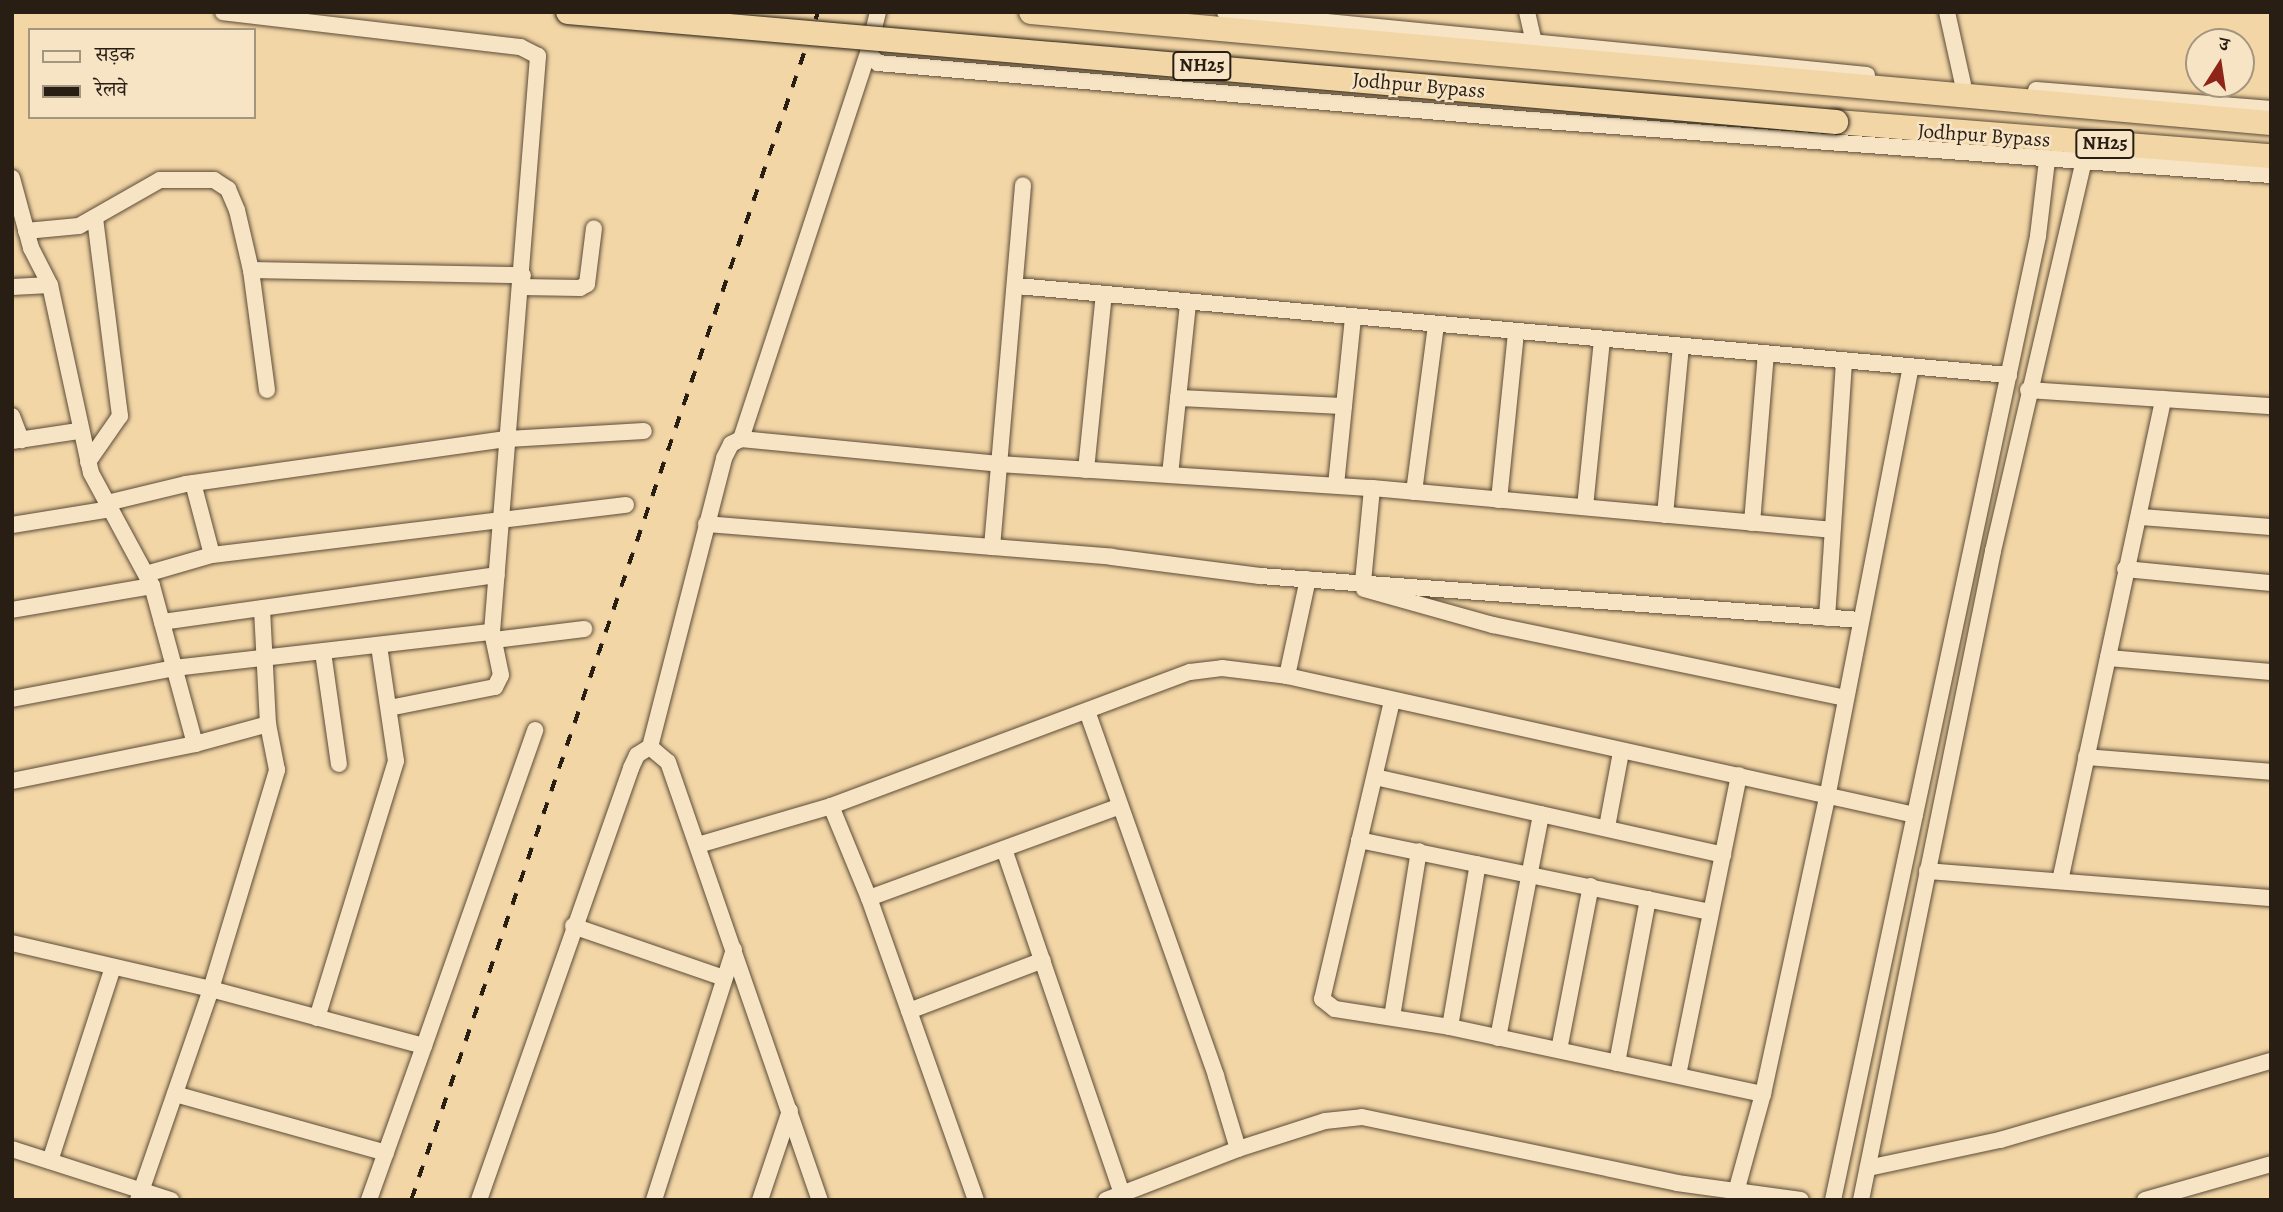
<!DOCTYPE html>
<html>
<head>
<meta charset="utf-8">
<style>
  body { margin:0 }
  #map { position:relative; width:2283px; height:1212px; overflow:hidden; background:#f3d6a6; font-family:Alegreya,"Noto Serif Devanagari",serif }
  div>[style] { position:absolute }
  .roads { filter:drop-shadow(0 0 2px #5b4c38) drop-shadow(0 0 2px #5b4c38) }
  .minor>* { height:16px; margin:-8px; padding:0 8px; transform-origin:8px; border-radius:8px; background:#f7e4c5 }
  .highway>* { height:24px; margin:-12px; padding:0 12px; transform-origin:12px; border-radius:12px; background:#f3d6a6 }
  .rail>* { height:3.5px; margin-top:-1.75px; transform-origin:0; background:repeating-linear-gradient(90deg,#281e13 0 12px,transparent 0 24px) }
  .bridges { filter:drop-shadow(0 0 2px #281e13) drop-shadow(0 0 2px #281e13) }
  .highway-bridge>* { height:24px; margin:-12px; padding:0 12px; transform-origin:12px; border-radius:12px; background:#f3d6a6 }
  span { translate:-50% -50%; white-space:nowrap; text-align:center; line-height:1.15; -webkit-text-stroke:5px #f7e4c5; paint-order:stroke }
  .shield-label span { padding:2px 5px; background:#f7e4c5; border:2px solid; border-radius:5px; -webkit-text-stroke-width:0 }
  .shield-label { font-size:19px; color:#281e13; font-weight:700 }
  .street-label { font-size:21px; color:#281e13 }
  .frame { position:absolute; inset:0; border:14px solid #281e13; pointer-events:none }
  .legend { position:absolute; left:28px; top:28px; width:228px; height:91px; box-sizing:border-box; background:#f7e4c5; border:2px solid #a4957e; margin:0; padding:9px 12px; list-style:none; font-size:21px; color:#281e13 }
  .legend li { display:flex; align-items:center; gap:14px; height:35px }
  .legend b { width:35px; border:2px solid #a4957e }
  .north { position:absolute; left:2185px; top:28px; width:70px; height:70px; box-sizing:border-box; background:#f7e4c5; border:2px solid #a4957e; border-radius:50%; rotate:12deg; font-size:19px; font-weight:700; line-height:28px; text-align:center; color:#281e13 }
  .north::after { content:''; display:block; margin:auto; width:24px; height:32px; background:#8f2418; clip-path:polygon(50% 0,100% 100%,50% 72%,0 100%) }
</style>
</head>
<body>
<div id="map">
  <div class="roads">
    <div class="minor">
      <div style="left:878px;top:12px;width:41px;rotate:104deg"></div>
      <div style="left:868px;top:52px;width:15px;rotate:48deg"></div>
      <div style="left:878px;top:63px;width:643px;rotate:4.99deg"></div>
      <div style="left:1519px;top:119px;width:754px;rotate:4.26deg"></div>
      <div style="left:1225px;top:12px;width:645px;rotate:5.6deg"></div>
      <div style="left:1527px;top:12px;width:32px;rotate:77deg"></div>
      <div style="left:1947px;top:12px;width:74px;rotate:77.5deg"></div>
      <div style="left:2036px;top:90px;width:236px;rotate:4.6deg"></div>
      <div style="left:12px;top:178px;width:73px;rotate:74.8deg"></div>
      <div style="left:31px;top:248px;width:42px;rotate:62.8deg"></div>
      <div style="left:50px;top:285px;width:192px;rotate:77.7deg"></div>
      <div style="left:91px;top:473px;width:128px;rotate:61.6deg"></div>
      <div style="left:152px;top:586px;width:142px;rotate:170.3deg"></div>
      <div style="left:26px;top:231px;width:53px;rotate:-5.4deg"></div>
      <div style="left:79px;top:226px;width:93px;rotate:-29.6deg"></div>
      <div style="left:160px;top:180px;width:54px"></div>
      <div style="left:214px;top:180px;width:17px;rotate:33deg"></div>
      <div style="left:228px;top:189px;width:23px;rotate:67deg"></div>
      <div style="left:237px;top:210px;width:62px;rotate:76.9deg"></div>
      <div style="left:251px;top:270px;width:121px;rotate:82.4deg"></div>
      <div style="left:251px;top:270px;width:272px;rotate:1.1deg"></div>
      <div style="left:1017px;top:286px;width:996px;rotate:5.13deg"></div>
      <div style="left:12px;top:287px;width:38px;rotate:-3deg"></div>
      <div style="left:521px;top:287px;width:59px;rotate:1deg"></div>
      <div style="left:580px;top:288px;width:8px;rotate:-30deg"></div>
      <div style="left:587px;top:284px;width:56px;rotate:-82.9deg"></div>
      <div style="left:2028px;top:390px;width:244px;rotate:3.8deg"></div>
      <div style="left:1178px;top:398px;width:166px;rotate:2.8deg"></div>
      <div style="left:12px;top:416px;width:26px;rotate:69deg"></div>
      <div style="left:741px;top:439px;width:407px;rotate:-71.8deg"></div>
      <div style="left:12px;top:441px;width:67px;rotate:-8.6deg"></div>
      <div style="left:88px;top:462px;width:56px;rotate:-55.2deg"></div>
      <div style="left:120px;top:416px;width:200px;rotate:-97.2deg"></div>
      <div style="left:1086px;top:470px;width:177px;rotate:-84.2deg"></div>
      <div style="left:1170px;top:475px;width:173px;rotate:-84deg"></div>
      <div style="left:193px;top:483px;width:74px;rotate:75.2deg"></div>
      <div style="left:1336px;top:485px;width:167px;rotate:-84.2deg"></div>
      <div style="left:1414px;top:492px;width:167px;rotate:-82.5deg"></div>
      <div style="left:1499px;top:500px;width:168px;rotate:-84.2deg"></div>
      <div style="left:107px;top:503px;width:81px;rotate:-13.5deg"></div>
      <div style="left:186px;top:484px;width:325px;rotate:-8deg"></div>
      <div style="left:508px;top:439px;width:136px;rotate:-3.4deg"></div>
      <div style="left:1585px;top:507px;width:168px;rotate:-84.2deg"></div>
      <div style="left:1665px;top:515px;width:169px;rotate:-84.6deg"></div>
      <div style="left:2141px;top:517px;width:130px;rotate:4.4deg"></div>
      <div style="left:1752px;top:523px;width:170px;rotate:-85.3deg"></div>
      <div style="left:706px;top:524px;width:407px;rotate:4.6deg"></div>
      <div style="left:1112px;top:557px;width:149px;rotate:7.3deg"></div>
      <div style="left:1260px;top:576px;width:602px;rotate:4.19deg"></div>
      <div style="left:12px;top:525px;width:100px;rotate:-9.2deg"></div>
      <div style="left:992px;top:547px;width:363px;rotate:-85.1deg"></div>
      <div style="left:2125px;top:569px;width:147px;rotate:5.5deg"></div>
      <div style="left:146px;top:574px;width:69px;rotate:-16.1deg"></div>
      <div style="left:212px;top:555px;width:417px;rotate:-6.9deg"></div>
      <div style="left:1363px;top:582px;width:94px;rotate:-84.5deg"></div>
      <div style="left:1364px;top:589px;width:134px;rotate:15.6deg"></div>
      <div style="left:1493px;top:625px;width:360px;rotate:11.7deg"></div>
      <div style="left:1827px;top:618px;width:258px;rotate:-86.2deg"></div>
      <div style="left:162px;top:622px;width:338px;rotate:-8deg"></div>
      <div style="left:494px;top:640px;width:91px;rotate:-7deg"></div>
      <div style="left:323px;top:652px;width:113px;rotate:81.9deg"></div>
      <div style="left:2108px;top:658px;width:164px;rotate:4.9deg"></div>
      <div style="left:1287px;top:676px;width:99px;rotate:-77.8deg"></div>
      <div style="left:12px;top:699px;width:165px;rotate:-10.8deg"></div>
      <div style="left:174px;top:668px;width:320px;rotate:-6.5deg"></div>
      <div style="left:492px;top:632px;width:578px;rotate:-85.43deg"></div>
      <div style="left:538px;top:56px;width:20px;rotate:-153deg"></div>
      <div style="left:520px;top:47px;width:299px;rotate:-173.3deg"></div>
      <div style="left:1392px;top:701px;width:306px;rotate:103.2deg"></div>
      <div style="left:1322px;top:999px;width:16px;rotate:38deg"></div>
      <div style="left:1335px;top:1009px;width:116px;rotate:8.9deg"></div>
      <div style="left:1450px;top:1027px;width:320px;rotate:12.1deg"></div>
      <div style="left:389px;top:708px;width:108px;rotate:-11.2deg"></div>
      <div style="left:495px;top:687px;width:13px;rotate:-63deg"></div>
      <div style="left:501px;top:675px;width:44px;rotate:-101.8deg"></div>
      <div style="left:1087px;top:711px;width:387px;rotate:70.5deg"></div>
      <div style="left:1216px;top:1076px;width:76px;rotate:73.2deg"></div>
      <div style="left:195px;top:744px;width:76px;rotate:-15.3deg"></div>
      <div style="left:268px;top:724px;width:116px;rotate:-93deg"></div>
      <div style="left:650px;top:747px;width:298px;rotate:-75.6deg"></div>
      <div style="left:724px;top:458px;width:16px;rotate:-63deg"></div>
      <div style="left:731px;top:444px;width:11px;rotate:-27deg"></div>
      <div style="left:741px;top:439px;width:259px;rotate:5.5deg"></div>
      <div style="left:999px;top:464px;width:374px;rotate:3.7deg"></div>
      <div style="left:1372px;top:488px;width:461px;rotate:5.2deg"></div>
      <div style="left:2086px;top:757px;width:186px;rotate:4.6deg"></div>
      <div style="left:1375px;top:777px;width:357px;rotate:12.6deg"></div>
      <div style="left:12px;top:781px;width:187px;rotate:-11.4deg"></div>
      <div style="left:195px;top:744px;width:164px;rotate:-105.2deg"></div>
      <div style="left:831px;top:806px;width:100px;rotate:67.6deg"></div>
      <div style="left:869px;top:898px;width:320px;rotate:70.5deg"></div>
      <div style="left:1607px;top:827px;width:76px;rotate:-79.4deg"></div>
      <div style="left:1359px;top:840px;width:359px;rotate:11.6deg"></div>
      <div style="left:698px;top:845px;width:139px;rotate:-16.3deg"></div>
      <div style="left:831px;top:806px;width:383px;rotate:-20.5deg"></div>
      <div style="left:1190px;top:672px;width:32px;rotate:-7deg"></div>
      <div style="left:1222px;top:668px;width:65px;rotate:7deg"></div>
      <div style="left:1287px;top:676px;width:643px;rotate:12.48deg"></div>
      <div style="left:1004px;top:849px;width:364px;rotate:71.1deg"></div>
      <div style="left:1927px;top:871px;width:345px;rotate:4.5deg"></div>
      <div style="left:2060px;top:881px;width:493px;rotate:-77.9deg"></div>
      <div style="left:869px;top:898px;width:267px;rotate:-20.1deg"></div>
      <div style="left:573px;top:926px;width:160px;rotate:19deg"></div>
      <div style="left:12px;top:943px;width:204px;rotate:13deg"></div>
      <div style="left:211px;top:989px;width:220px;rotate:15deg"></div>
      <div style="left:424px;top:1046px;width:164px;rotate:109.7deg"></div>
      <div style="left:909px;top:1011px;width:143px;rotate:-20.8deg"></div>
      <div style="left:1392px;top:1017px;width:168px;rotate:-80.8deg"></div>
      <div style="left:317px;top:1018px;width:269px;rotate:-72.9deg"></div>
      <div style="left:396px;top:761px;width:116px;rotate:-98.4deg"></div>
      <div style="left:1450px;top:1027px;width:165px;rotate:-80.3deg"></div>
      <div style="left:1498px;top:1038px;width:228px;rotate:-79.1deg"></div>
      <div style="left:424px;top:1046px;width:335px;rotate:-70.6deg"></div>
      <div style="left:1559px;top:1050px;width:167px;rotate:-79deg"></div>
      <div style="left:1617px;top:1063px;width:167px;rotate:-79.3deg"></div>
      <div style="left:1678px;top:1075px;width:306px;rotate:-78.5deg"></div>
      <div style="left:175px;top:1094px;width:219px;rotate:15.6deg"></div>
      <div style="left:12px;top:1149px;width:167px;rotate:17.8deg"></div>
      <div style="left:50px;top:1161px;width:204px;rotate:-72deg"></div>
      <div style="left:1868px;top:1168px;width:135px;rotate:-12deg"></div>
      <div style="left:2000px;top:1140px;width:282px;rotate:-16.3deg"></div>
      <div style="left:1736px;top:1192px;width:102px;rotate:-74.6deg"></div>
      <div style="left:1763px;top:1094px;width:303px;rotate:-77.8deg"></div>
      <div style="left:1827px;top:798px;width:440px;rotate:-79deg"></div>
      <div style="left:138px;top:1200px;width:223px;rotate:-70.9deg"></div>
      <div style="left:211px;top:989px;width:229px;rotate:-73.2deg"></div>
      <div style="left:277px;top:770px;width:47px;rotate:-101.1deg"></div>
      <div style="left:479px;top:1200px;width:458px;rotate:-70.6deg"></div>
      <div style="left:631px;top:768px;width:14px;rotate:-65deg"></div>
      <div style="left:637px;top:755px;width:15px;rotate:-32deg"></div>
      <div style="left:650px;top:747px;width:23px;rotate:40deg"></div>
      <div style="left:668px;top:762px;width:464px;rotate:70.9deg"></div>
      <div style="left:654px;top:1200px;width:263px;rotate:-72.3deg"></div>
      <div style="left:760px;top:1200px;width:94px;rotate:-71.4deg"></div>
      <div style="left:1106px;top:1200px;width:142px;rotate:-21.1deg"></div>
      <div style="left:1238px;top:1149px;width:91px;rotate:-17.8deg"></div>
      <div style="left:1325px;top:1121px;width:37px;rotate:-6deg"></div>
      <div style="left:1362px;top:1117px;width:322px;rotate:11.8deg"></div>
      <div style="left:1677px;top:1183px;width:125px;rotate:7.8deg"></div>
      <div style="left:1833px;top:1200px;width:986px;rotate:-77.99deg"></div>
      <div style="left:2038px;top:236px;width:76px;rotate:-83.2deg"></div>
      <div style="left:1861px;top:1200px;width:662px;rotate:-78.5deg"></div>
      <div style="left:1993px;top:551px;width:397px;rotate:-76.9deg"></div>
      <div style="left:2145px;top:1200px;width:131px;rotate:-15.9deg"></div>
    </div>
    <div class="highway">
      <div style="left:1031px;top:12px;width:1245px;rotate:5.12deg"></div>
      <div style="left:1836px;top:122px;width:436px;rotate:4.5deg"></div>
    </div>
  </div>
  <div class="rail">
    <div style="left:411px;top:1200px;width:1256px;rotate:-71.09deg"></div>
  </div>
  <div class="bridges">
    <div class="highway-bridge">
      <div style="left:568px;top:12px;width:1273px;rotate:4.96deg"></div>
    </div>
  </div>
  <div class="shield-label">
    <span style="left:1202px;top:66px">NH25</span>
    <span style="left:2105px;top:144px">NH25</span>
  </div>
  <div class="street-label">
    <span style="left:1419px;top:85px;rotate:5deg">Jodhpur Bypass</span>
    <span style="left:1984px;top:135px;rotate:4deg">Jodhpur Bypass</span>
  </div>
  <div class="frame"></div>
  <ul class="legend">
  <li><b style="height:9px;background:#f7e4c5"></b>सड़क</li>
  <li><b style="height:9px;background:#281e13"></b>रेलवे</li>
  </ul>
  <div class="north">उ</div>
</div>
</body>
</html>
